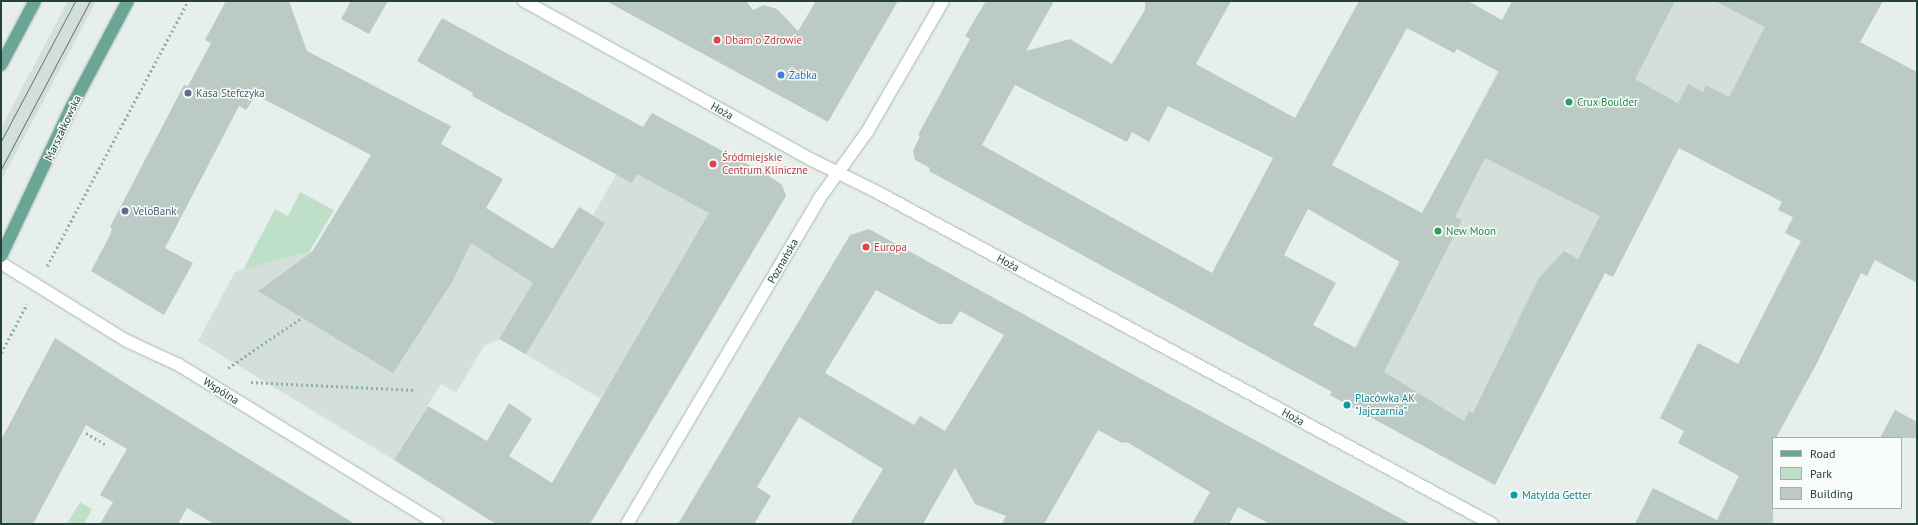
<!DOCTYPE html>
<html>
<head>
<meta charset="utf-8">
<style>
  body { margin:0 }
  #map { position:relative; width:1918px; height:525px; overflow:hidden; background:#e6efeb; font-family:"PT Sans",sans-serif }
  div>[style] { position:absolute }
  .built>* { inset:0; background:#d4dfda }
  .green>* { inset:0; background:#bfe0c8 }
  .building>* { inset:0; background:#bbcac4 }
  .path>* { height:2.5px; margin-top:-1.25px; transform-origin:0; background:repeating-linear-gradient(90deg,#86b3a5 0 2px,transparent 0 5px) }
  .roads { filter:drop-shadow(0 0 1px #a8b8b2) drop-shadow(0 0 1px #a8b8b2) }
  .minor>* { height:12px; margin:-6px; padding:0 6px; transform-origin:6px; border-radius:6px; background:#fff }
  .major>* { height:12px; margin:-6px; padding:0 6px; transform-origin:6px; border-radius:6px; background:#6aa596 }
  .tram>* { height:1px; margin:-0.5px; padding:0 0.5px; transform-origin:0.5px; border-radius:0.5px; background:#5f7d75 }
  .dots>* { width:11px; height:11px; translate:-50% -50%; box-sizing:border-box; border:2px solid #f7fbf9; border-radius:50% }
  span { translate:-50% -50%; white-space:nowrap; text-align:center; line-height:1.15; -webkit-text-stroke:3px #f7fbf9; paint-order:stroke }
  .health-label { font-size:11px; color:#be3a42 }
  .left { translate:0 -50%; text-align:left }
  .shop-label { font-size:11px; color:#366cbe }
  .service-label { font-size:11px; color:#4e5e75 }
  .leisure-label { font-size:11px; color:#27864d }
  .street-label { font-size:11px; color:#24423a }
  .culture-label { font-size:11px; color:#0d838f }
  .frame { position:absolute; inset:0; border:2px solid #24423a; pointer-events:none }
  .legend { position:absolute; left:1772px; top:437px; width:130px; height:72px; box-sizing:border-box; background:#f7fbf9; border:1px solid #a3b1ad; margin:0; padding:5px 7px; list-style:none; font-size:12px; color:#24423a }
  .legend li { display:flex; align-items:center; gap:8px; height:20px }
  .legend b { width:20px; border:1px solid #a3b1ad }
</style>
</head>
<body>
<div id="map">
  <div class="built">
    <div style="clip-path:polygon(68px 1px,96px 1px,1px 181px,1px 128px)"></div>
    <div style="clip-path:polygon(1534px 1px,1783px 1px,1878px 52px,1815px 174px,1663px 95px,1469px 471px,1330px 395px)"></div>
    <div style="clip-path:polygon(651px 114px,769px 176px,782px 185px,785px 194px,755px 247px,602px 395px,601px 399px,499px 339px,484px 346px,456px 393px,441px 384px,394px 460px,198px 341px,235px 272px,314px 251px,357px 178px,371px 186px,403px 157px,553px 249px,579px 207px,593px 215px)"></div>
  </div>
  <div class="green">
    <div style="clip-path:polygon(300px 192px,334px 210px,309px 252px,243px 270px,275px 209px,288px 216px)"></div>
    <div style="clip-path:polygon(80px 502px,92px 509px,84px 524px,67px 524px)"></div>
  </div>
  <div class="building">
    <div style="clip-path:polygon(226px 1px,289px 1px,307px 51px,451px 126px,441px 144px,503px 179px,486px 208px,553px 249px,579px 207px,605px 223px,526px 354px,499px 339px,533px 283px,471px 243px,452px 282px,393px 373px,258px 291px,312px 252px,371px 155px,256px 95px,246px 110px,239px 106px,165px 248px,193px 263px,164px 315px,91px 271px,109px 237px,112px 229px,110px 227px,184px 85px,188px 86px,211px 43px,205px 40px)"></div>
    <div style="clip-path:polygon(351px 1px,388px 1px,369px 34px,341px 19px)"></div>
    <div style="clip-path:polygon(606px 1px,746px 1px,753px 10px,764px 5px,777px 9px,798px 31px,816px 1px,898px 1px,828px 122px)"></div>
    <div style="clip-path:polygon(evenodd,986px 1px,1054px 1px,1026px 51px,1070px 39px,1112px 64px,1145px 10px,1145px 1px,1231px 1px,1196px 64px,1295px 118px,1359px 1px,1468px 1px,1502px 20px,1512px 1px,1675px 1px,1635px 79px,1678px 103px,1688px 84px,1703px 92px,1706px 85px,1729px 97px,1765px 27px,1715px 1px,1883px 1px,1860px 42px,1917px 72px,1917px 283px,1875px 260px,1867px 276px,1861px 273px,1817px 363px,1776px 438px,1773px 438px,1773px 524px,1635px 524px,1653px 488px,1717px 520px,1739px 476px,1678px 443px,1684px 431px,1660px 418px,1698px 343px,1738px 364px,1801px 241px,1785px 233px,1793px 217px,1778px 210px,1782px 202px,1679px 148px,1613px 277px,1605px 273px,1495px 485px,1330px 395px,1332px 392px,929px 171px,930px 168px,915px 160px,913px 151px,920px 136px,918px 135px,970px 39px,965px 36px,986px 1px,1407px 28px,1454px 53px,1457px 49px,1499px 72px,1422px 213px,1332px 165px,1407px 28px,986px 1px,1015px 85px,1127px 142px,1132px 132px,1149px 142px,1168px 106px,1273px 158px,1212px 273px,982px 145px,1015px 85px,986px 1px,1485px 158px,1600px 216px,1578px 259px,1564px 251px,1539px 278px,1473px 413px,1469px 411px,1464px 421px,1384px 372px,1462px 220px,1455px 217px,1485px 158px,986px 1px,1308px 209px,1400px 262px,1356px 348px,1313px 325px,1336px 283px,1284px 255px,1308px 209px)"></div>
    <div style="clip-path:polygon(442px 18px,643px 127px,652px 113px,769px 176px,782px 185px,786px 196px,590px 524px,496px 524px,394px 460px,428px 406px,487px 441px,509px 403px,532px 419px,509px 456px,552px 483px,709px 213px,637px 174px,632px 183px,472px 96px,473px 93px,417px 61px)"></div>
    <div style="clip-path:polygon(evenodd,869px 229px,1130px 373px,1411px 524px,1270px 524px,1238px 507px,1229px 524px,1192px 524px,1210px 492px,1127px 442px,1122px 443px,1098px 430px,1044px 524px,1002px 524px,1006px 516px,975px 504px,955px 468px,923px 524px,850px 524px,883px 469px,799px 417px,757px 487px,771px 496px,754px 524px,678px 524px,850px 235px,869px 229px,876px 290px,939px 324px,952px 324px,960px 311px,1004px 335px,945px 431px,920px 416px,914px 425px,825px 373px,876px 290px)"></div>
    <div style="clip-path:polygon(55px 338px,128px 385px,355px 524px,214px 524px,187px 508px,178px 524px,100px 524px,113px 502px,100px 495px,127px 449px,86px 425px,33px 524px,1px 524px,1px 440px)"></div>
    <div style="clip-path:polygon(1895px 410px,1917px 422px,1917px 438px,1880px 438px)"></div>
  </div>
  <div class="path">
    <div style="left:47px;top:266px;width:300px;rotate:-62deg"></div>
    <div style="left:1px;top:353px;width:55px;rotate:-62deg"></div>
    <div style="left:228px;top:368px;width:88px;rotate:-34.4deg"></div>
    <div style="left:251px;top:382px;width:165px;rotate:2.8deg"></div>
    <div style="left:86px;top:433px;width:24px;rotate:30deg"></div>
  </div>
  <div class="roads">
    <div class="minor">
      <div style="left:524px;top:1px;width:329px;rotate:28.9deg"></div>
      <div style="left:812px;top:160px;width:72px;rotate:26.2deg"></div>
      <div style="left:877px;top:192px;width:699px;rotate:28.36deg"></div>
      <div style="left:1px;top:263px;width:148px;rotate:31.8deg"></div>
      <div style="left:127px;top:341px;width:57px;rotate:24.8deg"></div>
      <div style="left:179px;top:365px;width:303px;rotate:31.6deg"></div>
      <div style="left:627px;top:524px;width:377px;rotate:-59.4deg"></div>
      <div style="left:819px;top:199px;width:82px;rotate:-54.4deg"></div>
      <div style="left:867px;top:132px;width:151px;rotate:-59.9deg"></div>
    </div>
    <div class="major">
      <div style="left:1px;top:65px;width:72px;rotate:-62deg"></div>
      <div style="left:1px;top:256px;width:164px;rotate:-64.7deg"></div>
      <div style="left:71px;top:108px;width:121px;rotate:-62deg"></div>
    </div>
  </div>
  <div class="tram">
    <div style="left:1px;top:141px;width:158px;rotate:-62.1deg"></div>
    <div style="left:1px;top:169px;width:190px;rotate:-62.1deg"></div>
  </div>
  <div class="dots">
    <div style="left:717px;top:40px;background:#e0444e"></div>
    <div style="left:781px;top:75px;background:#3f7fe0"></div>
    <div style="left:188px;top:93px;background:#5c6f8a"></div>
    <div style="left:1569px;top:102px;background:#2e9e5b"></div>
    <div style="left:713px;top:164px;background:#e0444e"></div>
    <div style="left:125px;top:211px;background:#5c6f8a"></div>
    <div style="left:1438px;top:231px;background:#2e9e5b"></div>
    <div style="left:866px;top:247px;background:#e0444e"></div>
    <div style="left:1347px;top:405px;background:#0f9aa8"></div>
    <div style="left:1514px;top:495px;background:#0f9aa8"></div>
  </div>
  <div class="health-label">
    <span class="left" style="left:725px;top:40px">Dbam o Zdrowie</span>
    <span class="left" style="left:722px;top:164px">Śródmiejskie<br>Centrum Kliniczne</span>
    <span class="left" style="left:874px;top:247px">Europa</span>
  </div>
  <div class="shop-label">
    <span class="left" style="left:789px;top:75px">Żabka</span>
  </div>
  <div class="service-label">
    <span class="left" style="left:196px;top:93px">Kasa Stefczyka</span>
    <span class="left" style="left:133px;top:211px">VeloBank</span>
  </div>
  <div class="leisure-label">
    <span class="left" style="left:1577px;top:102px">Crux Boulder</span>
    <span class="left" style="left:1446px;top:231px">New Moon</span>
  </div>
  <div class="street-label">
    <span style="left:722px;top:111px;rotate:29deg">Hoża</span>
    <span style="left:63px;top:128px;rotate:-65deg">Marszałkowska</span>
    <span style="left:783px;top:261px;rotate:-60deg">Poznańska</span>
    <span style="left:1008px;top:263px;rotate:28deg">Hoża</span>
    <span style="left:221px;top:391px;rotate:32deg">Wspólna</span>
    <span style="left:1293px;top:417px;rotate:29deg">Hoża</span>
  </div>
  <div class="culture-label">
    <span class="left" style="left:1355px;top:405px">Placówka AK<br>"Jajczarnia"</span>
    <span class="left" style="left:1522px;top:495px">Matylda Getter</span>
  </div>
  <div class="frame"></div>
  <ul class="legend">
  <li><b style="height:5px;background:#6aa596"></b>Road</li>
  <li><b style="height:11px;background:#bfe0c8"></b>Park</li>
  <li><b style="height:11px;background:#bbcac4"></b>Building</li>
  </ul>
</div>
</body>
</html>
